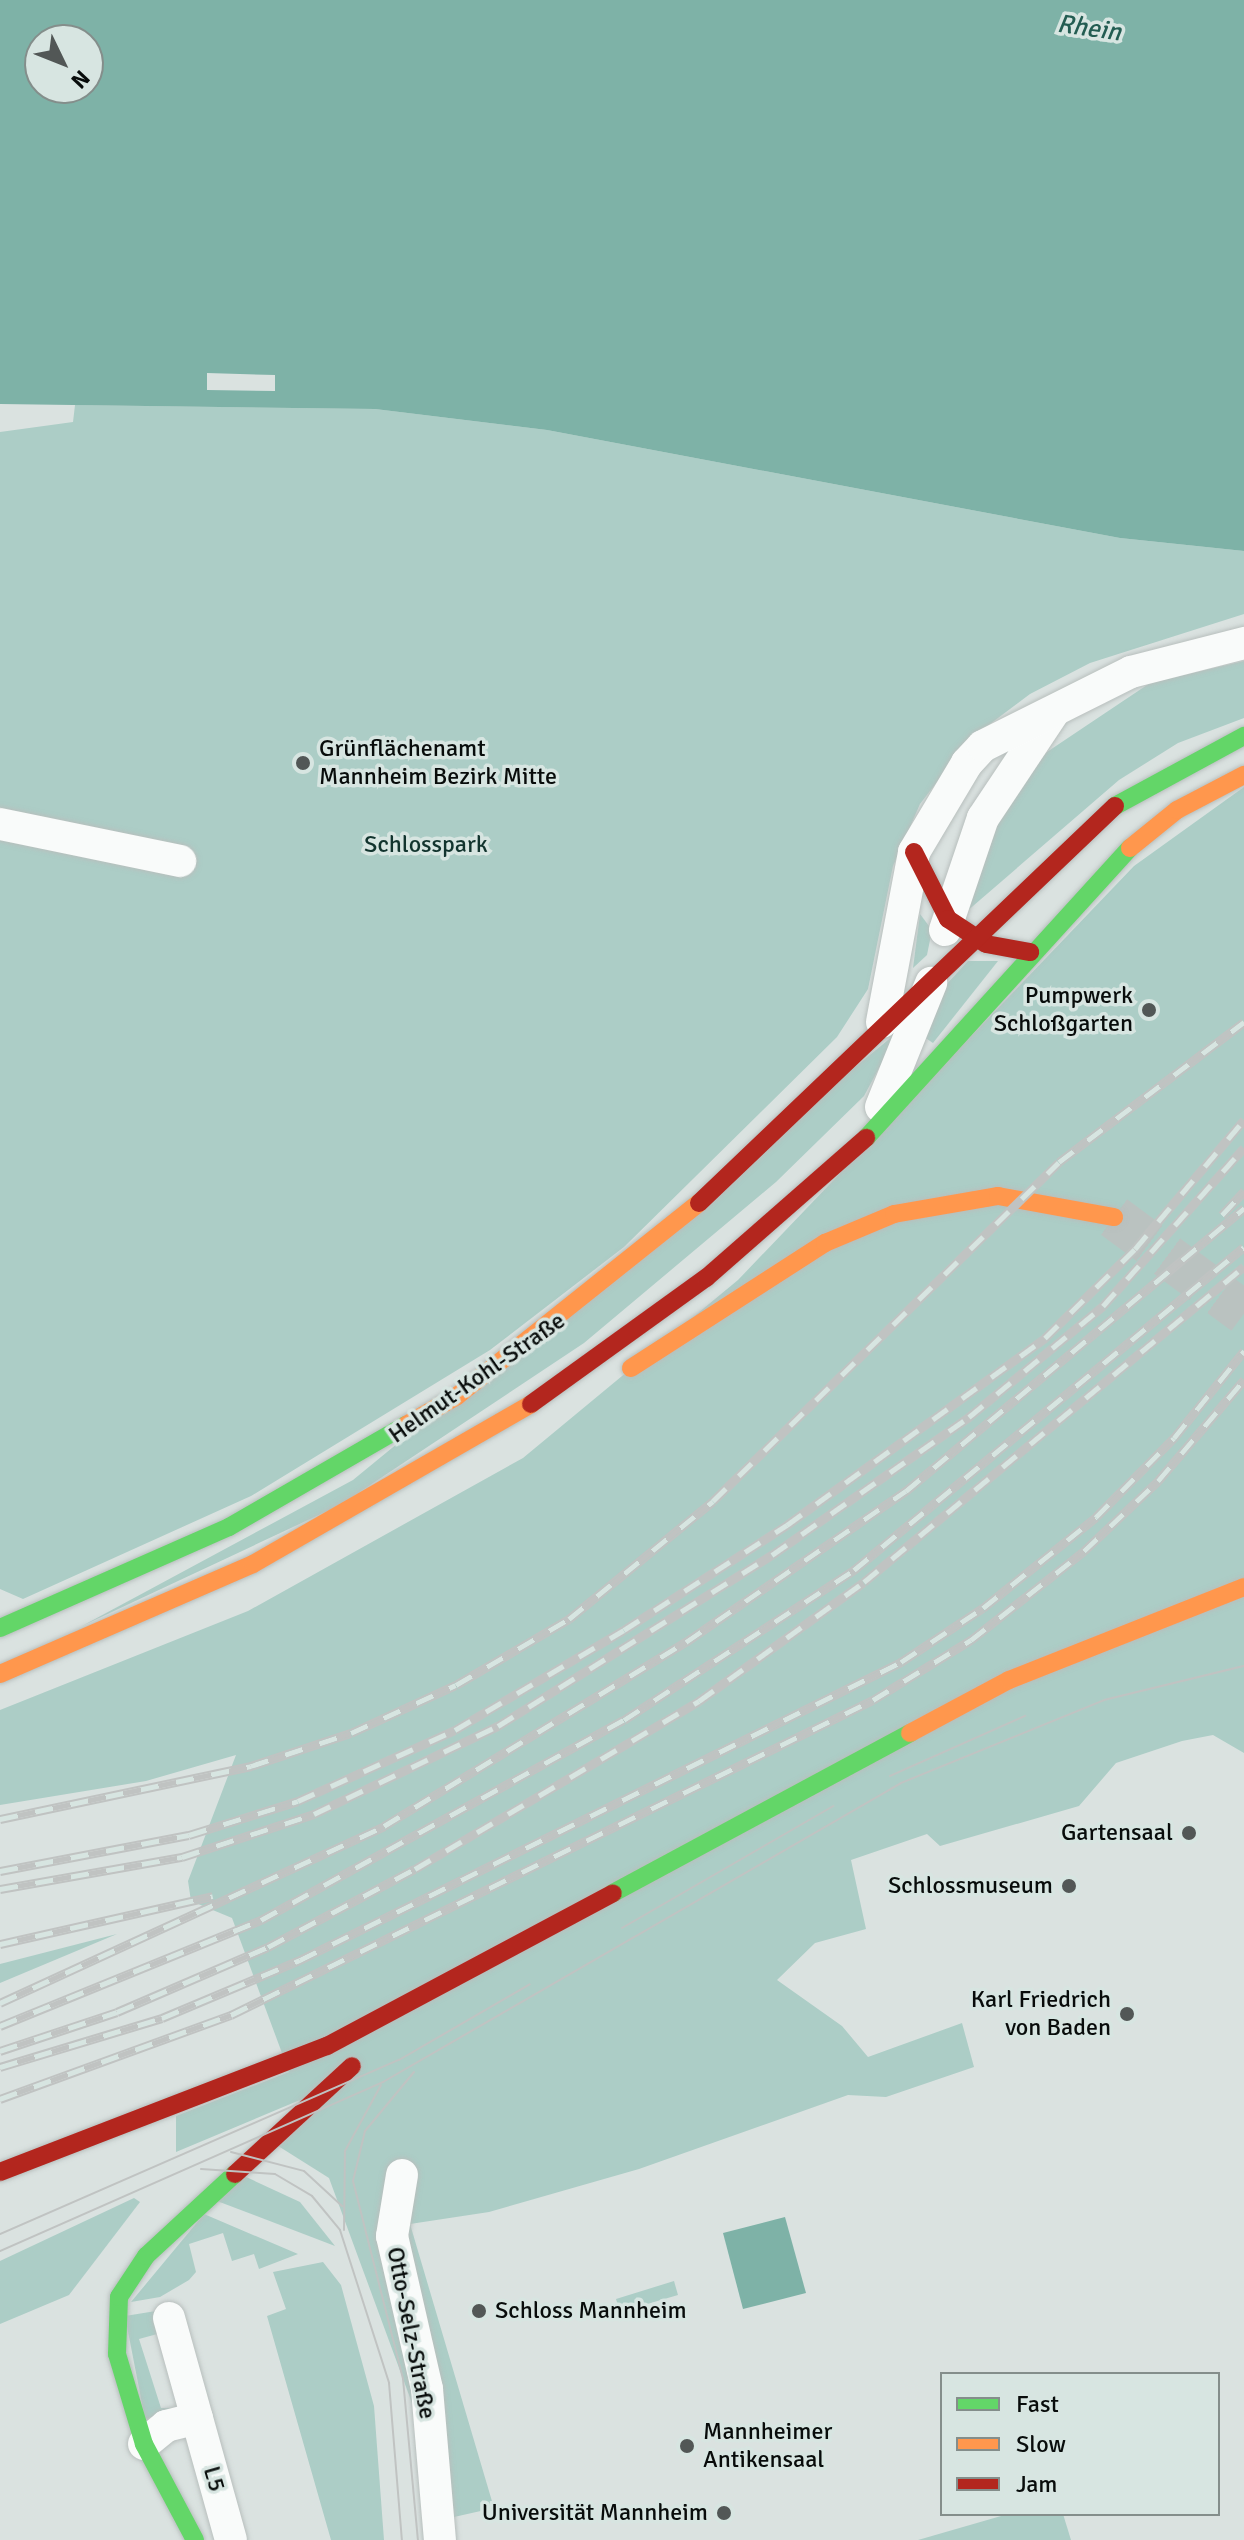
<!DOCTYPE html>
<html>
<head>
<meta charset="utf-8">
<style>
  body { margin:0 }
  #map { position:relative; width:1244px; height:2540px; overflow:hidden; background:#dae2e0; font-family:Signika,sans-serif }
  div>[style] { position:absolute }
  .green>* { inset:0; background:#accdc6 }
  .water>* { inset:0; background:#7eb2a7 }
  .pier>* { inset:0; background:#dae2e0 }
  .primary-tunnel>* { height:44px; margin-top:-22px; transform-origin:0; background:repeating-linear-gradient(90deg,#bac2c0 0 44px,transparent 0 66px) }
  .roads { filter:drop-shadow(0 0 2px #b8bfbd) drop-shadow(0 0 2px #b8bfbd) }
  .street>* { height:32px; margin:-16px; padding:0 16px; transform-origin:16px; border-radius:16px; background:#f9fbfa }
  .fast>* { height:18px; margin:-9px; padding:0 9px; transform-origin:9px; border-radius:9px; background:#63d668 }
  .slow>* { height:18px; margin:-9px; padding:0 9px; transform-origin:9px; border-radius:9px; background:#ff974d }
  .jam>* { height:18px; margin:-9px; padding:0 9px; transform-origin:9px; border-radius:9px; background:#b3261e }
  .tram>* { height:2px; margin:-1px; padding:0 1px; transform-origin:1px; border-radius:1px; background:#c0c3c2 }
  .rail>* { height:9px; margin-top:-4.5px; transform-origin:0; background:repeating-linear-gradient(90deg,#d7e5e1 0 18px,#c0c3c2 0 36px); box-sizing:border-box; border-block:2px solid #c0c3c2 }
  .dots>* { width:22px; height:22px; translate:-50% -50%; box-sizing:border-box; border:4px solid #d7e5e1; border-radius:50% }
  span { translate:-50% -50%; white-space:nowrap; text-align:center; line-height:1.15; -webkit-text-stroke:7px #d7e5e1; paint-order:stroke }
  .poi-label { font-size:24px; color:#080c0b }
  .left { translate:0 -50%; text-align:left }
  .right { translate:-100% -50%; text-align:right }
  .park-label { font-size:24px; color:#12342e }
  .street-label { font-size:24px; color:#080c0b }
  .water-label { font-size:26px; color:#235d52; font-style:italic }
  .legend { position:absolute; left:940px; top:2372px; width:280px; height:144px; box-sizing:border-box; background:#d7e5e1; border:2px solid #848e8b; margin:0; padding:10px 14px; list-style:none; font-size:24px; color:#080c0b }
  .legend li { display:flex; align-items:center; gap:16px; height:40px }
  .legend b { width:40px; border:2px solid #848e8b }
  .north { position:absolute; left:24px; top:24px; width:80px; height:80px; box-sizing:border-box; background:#d7e5e1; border:2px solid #848e8b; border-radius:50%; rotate:133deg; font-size:22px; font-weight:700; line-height:32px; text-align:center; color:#080c0b }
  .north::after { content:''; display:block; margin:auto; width:28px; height:36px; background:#525756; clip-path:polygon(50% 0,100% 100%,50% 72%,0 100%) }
</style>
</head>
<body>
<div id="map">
  <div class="green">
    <div style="clip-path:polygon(75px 405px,375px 409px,547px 430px,1120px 538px,1244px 551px,1244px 614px,1090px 663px,1030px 694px,970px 739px,920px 804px,893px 866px,868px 989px,837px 1037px,624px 1247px,490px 1350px,251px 1496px,23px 1599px,0 1589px,0 432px,73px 422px)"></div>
    <div style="clip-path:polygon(1244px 661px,1244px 718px,1178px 743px,1119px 780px,966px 912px,1009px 794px,1047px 752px,1150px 683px)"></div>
    <div style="clip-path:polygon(1244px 787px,1244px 1753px,1213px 1735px,1182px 1741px,1116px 1763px,1079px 1806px,940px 1846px,927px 1834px,851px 1860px,866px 1929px,815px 1943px,777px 1980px,842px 2026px,868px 2057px,962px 2023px,974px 2067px,886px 2097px,848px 2095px,639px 2169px,489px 2212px,410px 2224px,494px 2508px,454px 2517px,329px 2178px,275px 2144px,300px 2100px,176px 2152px,176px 2116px,289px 2072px,232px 1918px,191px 1901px,188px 1881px,236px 1755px,146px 1781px,0 1805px,0 1710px,248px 1611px,523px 1458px,738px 1280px,1134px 866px)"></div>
    <div style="clip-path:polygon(920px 914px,932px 930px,927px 955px,913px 968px)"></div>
    <div style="clip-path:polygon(968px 961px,998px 961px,933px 1043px,921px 1035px,943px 988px)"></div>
    <div style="clip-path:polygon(899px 1031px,864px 1096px,776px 1182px,584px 1343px,340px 1505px,82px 1626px,353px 1480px)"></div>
    <div style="clip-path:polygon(117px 1934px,0 1983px,0 1964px)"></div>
    <div style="clip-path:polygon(244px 2176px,300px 2202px,335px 2246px,217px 2201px)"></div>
    <div style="clip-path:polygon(134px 2198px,140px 2202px,69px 2295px,0 2324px,0 2261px)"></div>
    <div style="clip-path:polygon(204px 2214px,298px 2254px,259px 2269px,254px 2254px,232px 2261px,223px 2233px,189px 2244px,196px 2272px,189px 2280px,160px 2297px,131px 2302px)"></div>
    <div style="clip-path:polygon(323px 2262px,341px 2285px,374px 2406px,384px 2540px,331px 2540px,267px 2316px,286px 2309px,273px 2272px)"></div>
    <div style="clip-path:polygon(674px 2281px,678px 2295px,620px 2312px,616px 2299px)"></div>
    <div style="clip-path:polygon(156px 2311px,161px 2333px,139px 2339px,161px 2408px,180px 2408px,145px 2419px,125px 2316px)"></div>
    <div style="clip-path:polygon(1008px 2514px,1063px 2514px,1071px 2540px,918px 2540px)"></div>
  </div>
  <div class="water">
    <div style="clip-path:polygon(evenodd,0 0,1244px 0,1244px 551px,1120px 538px,547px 430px,375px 409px,0 404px,0 0,40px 40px,88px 40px,88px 88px,40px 88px,40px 40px)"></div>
    <div style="clip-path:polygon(785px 2217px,806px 2293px,743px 2309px,723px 2233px)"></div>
  </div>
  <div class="pier">
    <div style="clip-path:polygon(207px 373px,275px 375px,275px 391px,207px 390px)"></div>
  </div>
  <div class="primary-tunnel">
    <div style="left:1114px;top:1217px;width:162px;rotate:36.4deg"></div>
  </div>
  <div class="roads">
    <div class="street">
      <div style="left:0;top:824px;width:184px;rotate:11.6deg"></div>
      <div style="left:945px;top:930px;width:118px;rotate:-71.3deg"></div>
      <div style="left:983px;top:818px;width:126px;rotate:-56.3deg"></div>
      <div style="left:882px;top:1022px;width:173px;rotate:-79.3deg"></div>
      <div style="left:914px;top:852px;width:104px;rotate:-59.2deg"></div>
      <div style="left:967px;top:763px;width:23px;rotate:-47deg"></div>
      <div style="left:983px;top:746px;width:165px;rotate:-26.6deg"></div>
      <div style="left:1131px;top:672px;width:117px;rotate:-14.4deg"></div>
      <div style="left:881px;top:1107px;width:134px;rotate:-68deg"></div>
      <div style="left:402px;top:2175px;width:62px;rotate:99.3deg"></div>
      <div style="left:392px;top:2236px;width:157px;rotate:77.1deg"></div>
      <div style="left:427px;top:2389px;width:152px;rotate:85.1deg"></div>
      <div style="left:169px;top:2318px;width:230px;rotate:74.4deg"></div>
      <div style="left:144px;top:2444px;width:28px;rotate:-39deg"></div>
      <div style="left:166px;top:2426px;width:32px;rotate:-14deg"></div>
    </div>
    <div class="fast">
      <div style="left:1115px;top:806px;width:147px;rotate:-28.5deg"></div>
      <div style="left:866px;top:1138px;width:392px;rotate:-47.7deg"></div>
      <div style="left:0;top:1628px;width:250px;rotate:-23.8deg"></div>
      <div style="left:229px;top:1527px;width:204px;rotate:-30deg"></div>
      <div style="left:613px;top:1893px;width:337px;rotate:-28.3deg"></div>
      <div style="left:195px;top:2540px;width:109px;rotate:-118deg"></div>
      <div style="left:144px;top:2444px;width:94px;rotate:-106.7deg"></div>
      <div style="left:117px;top:2354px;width:57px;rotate:-88deg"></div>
      <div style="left:119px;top:2297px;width:49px;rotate:-56.6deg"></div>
      <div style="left:146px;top:2256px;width:121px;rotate:-42.7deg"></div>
    </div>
    <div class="slow">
      <div style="left:1130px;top:848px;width:60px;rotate:-39deg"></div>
      <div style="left:1177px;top:810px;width:76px;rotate:-27.6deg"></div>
      <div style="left:631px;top:1368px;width:231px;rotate:-32.8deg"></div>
      <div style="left:825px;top:1243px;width:75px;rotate:-22.8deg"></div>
      <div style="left:894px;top:1214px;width:106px;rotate:-9.8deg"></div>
      <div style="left:998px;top:1196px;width:118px;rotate:10.3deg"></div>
      <div style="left:406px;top:1425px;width:59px;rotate:-29.6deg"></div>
      <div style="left:457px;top:1396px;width:310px;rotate:-38.6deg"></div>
      <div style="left:0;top:1674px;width:276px;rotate:-23.5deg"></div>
      <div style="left:253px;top:1564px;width:321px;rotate:-29.9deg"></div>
      <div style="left:910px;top:1733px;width:112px;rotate:-28.2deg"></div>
      <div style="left:1009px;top:1680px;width:253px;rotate:-21.6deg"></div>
    </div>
    <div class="jam">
      <div style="left:914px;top:852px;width:75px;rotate:63.1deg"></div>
      <div style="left:948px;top:919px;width:45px;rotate:33.3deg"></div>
      <div style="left:986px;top:944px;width:45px;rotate:10.3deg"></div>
      <div style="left:699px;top:1203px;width:575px;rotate:-43.66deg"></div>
      <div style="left:531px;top:1404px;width:216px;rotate:-35.8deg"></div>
      <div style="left:706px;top:1278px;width:213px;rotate:-41.2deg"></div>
      <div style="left:0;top:2172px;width:350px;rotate:-21.1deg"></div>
      <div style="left:327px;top:2046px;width:324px;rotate:-28.1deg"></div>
      <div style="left:235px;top:2174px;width:159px;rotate:-42.7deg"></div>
    </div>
  </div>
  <div class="tram">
    <div style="left:890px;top:1776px;width:148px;rotate:-24deg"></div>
    <div style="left:622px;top:1928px;width:244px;rotate:-30deg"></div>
    <div style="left:414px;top:2072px;width:77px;rotate:129.7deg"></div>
    <div style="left:365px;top:2131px;width:51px;rotate:103.5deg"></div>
    <div style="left:353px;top:2181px;width:204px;rotate:75.8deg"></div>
    <div style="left:403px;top:2379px;width:162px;rotate:84.7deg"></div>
    <div style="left:231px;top:2152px;width:75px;rotate:14.6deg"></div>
    <div style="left:304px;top:2171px;width:52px;rotate:42.6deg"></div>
    <div style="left:201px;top:2169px;width:74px;rotate:3.9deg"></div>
    <div style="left:275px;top:2174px;width:43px;rotate:30.7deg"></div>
    <div style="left:312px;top:2196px;width:44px;rotate:50.5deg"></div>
    <div style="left:340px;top:2230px;width:161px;rotate:72.2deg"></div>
    <div style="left:389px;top:2383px;width:158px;rotate:85.3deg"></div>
    <div style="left:344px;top:2230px;width:79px;rotate:-89.3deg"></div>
    <div style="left:345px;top:2151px;width:75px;rotate:-61.4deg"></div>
    <div style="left:0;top:2234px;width:435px;rotate:-23.6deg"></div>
    <div style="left:399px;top:2060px;width:151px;rotate:-30.1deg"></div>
    <div style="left:0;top:2251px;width:419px;rotate:-23.8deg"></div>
    <div style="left:383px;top:2082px;width:598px;rotate:-29.99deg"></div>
    <div style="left:901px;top:1783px;width:219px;rotate:-22.2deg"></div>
    <div style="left:1104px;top:1700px;width:144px;rotate:-13.7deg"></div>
  </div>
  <div class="rail">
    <div style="left:1222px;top:1215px;width:33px;rotate:-47deg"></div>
    <div style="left:0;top:1819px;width:257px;rotate:-11.9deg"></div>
    <div style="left:251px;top:1766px;width:105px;rotate:-18.3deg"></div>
    <div style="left:351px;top:1733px;width:115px;rotate:-24.6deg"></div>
    <div style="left:456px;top:1685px;width:131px;rotate:-30.3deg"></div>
    <div style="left:569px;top:1619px;width:186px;rotate:-39.3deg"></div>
    <div style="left:713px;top:1501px;width:484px;rotate:-44.4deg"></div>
    <div style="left:1059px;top:1162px;width:232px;rotate:-37.1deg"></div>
    <div style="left:0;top:1871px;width:192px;rotate:-10.8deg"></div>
    <div style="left:189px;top:1835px;width:114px;rotate:-17.3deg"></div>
    <div style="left:298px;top:1801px;width:172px;rotate:-24.3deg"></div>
    <div style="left:455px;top:1730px;width:196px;rotate:-30.6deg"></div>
    <div style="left:624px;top:1630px;width:194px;rotate:-32.8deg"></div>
    <div style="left:787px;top:1525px;width:319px;rotate:-35.9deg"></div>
    <div style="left:1045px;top:1338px;width:127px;rotate:-44.7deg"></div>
    <div style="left:1135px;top:1249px;width:169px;rotate:-49.8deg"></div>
    <div style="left:0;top:1889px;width:185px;rotate:-10deg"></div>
    <div style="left:182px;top:1857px;width:139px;rotate:-18deg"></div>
    <div style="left:314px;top:1814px;width:204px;rotate:-25.6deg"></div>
    <div style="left:498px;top:1726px;width:323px;rotate:-32deg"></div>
    <div style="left:772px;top:1555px;width:241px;rotate:-35deg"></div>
    <div style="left:969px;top:1417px;width:174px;rotate:-39.6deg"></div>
    <div style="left:1103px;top:1306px;width:212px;rotate:-48.3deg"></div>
    <div style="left:0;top:1944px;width:218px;rotate:-12.7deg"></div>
    <div style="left:0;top:2003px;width:423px;rotate:-24.7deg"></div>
    <div style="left:384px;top:1826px;width:354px;rotate:-31.4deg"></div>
    <div style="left:686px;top:1642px;width:267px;rotate:-34.5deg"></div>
    <div style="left:906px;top:1491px;width:441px;rotate:-39.9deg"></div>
    <div style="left:0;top:2026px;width:282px;rotate:-22.1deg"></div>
    <div style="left:261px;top:1920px;width:414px;rotate:-28.9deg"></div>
    <div style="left:624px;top:1720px;width:275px;rotate:-33.1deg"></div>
    <div style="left:854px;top:1570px;width:506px;rotate:-39.63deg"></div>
    <div style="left:0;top:2051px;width:123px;rotate:-18.4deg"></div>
    <div style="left:117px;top:2012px;width:164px;rotate:-23.3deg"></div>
    <div style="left:268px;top:1947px;width:166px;rotate:-28deg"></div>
    <div style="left:415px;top:1869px;width:330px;rotate:-30.6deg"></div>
    <div style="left:699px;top:1701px;width:203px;rotate:-35.8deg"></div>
    <div style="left:864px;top:1582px;width:494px;rotate:-39.7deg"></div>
    <div style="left:0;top:2067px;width:169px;rotate:-16.8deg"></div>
    <div style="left:162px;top:2018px;width:150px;rotate:-22.8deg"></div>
    <div style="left:300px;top:1960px;width:671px;rotate:-26.37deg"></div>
    <div style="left:901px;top:1662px;width:98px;rotate:-33.4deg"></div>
    <div style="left:983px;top:1608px;width:145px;rotate:-38.8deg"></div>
    <div style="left:1096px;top:1517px;width:111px;rotate:-45.4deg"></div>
    <div style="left:1174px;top:1438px;width:112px;rotate:-51.2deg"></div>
    <div style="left:0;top:2099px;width:246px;rotate:-20deg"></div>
    <div style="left:231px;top:2015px;width:715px;rotate:-26.14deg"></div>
    <div style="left:873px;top:1700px;width:115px;rotate:-31.5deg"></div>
    <div style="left:971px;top:1640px;width:144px;rotate:-38.2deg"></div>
    <div style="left:1084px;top:1551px;width:102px;rotate:-43.4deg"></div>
    <div style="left:1158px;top:1481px;width:133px;rotate:-49.6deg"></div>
  </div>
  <div class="dots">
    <div style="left:303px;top:763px;background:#525756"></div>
    <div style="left:1149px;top:1010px;background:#525756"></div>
    <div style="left:1189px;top:1833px;background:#525756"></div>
    <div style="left:1069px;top:1886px;background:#525756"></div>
    <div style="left:1127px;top:2014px;background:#525756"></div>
    <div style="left:479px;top:2311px;background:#525756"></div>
    <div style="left:687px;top:2446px;background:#525756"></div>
    <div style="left:724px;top:2513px;background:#525756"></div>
  </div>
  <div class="poi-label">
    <span class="left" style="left:319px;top:763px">Grünflächenamt<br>Mannheim Bezirk Mitte</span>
    <span class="right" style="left:1133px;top:1010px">Pumpwerk<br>Schloßgarten</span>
    <span class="right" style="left:1173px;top:1833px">Gartensaal</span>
    <span class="right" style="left:1053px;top:1886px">Schlossmuseum</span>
    <span class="right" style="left:1111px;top:2014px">Karl Friedrich<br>von Baden</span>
    <span class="left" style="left:495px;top:2311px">Schloss Mannheim</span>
    <span class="left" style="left:703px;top:2446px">Mannheimer<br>Antikensaal</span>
    <span class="right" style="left:708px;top:2513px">Universität Mannheim</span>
  </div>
  <div class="park-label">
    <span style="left:426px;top:845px">Schlosspark</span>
  </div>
  <div class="street-label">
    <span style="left:477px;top:1378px;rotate:-35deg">Helmut-Kohl-Straße</span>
    <span style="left:411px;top:2333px;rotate:79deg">Otto-Selz-Straße</span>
    <span style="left:214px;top:2479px;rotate:74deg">L5</span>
  </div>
  <div class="water-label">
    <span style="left:1089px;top:29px;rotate:8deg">Rhein</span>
  </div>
  <ul class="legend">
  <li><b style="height:10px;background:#63d668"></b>Fast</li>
  <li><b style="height:10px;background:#ff974d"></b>Slow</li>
  <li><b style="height:10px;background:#b3261e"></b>Jam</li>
  </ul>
  <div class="north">N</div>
</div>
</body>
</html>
